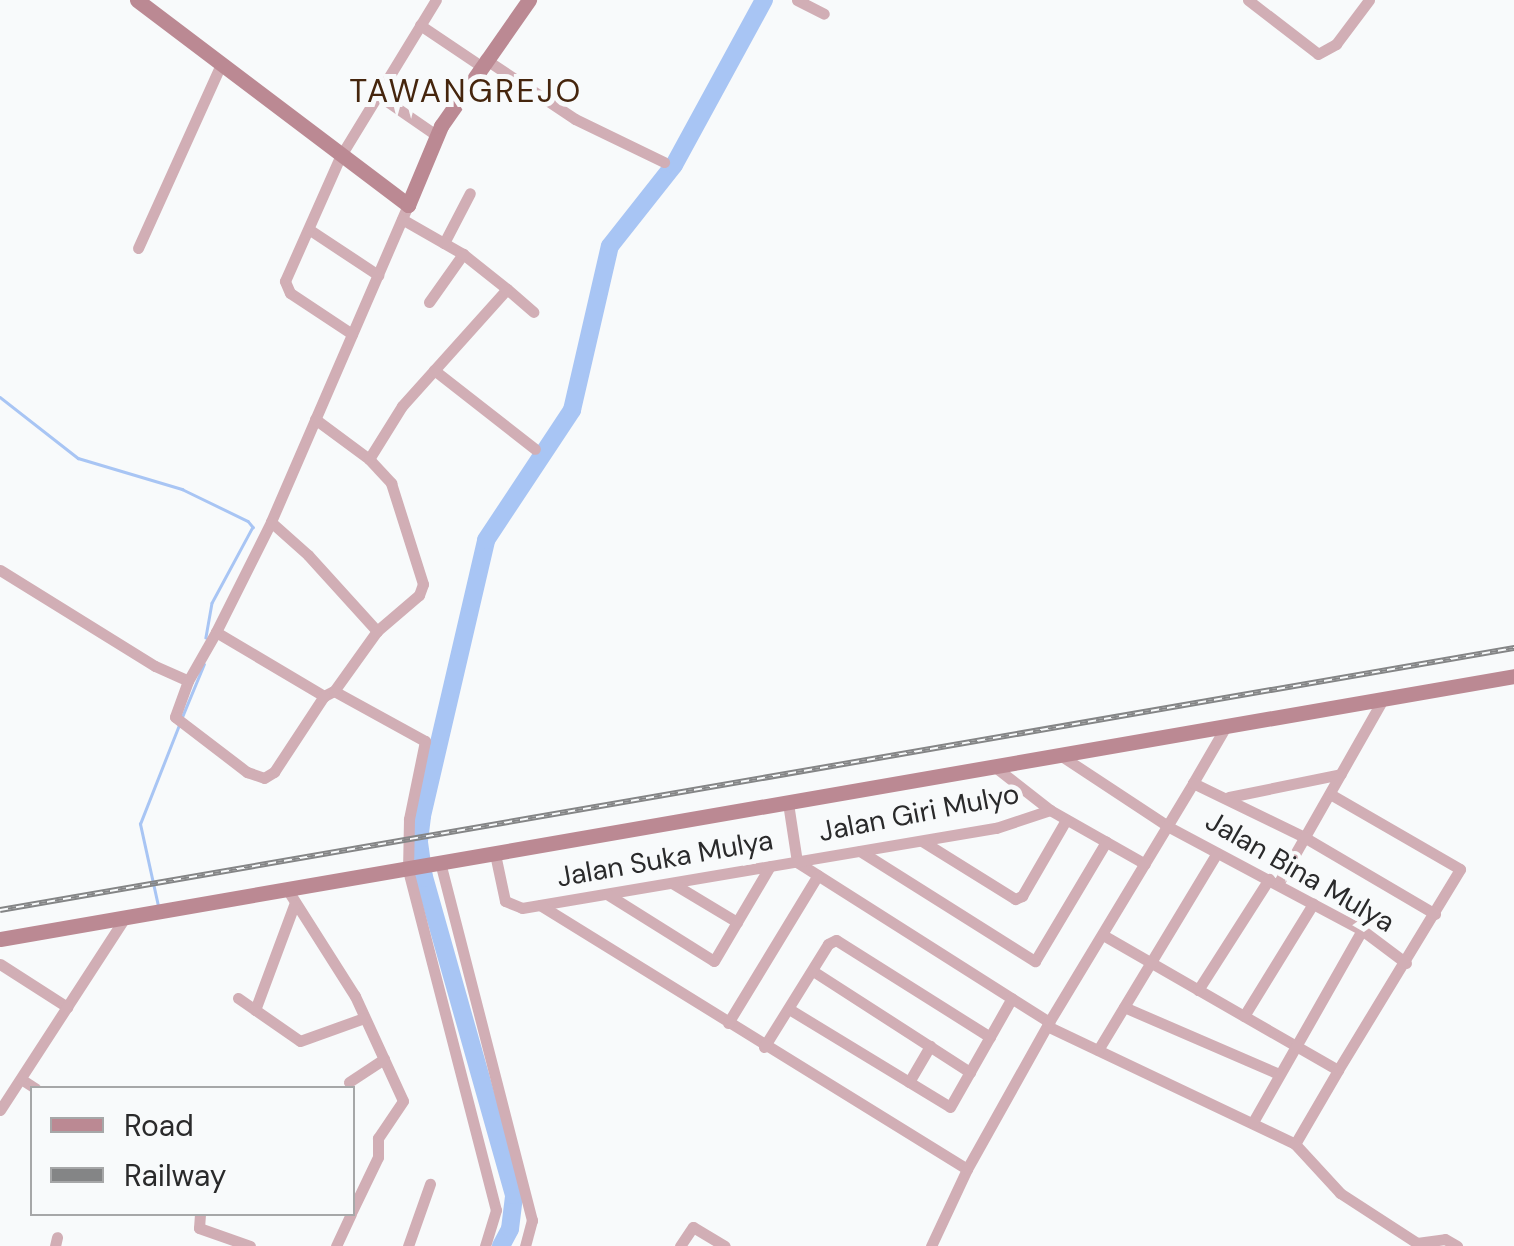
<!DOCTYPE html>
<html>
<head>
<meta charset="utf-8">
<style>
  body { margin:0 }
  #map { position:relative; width:1514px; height:1246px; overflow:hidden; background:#f8fafb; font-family:"DM Sans",sans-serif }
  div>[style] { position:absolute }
  .stream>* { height:2.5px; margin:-1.25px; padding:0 1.25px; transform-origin:1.25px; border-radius:1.25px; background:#a8c5f4 }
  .river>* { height:18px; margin:-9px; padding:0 9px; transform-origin:9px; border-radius:9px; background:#a8c5f4 }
  .street>* { height:11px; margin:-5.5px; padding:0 5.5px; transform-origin:5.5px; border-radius:5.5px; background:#d1aeb5 }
  .secondary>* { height:15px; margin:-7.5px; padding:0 7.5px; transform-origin:7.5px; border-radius:7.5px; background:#bb8993 }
  .rail>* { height:6px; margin-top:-3px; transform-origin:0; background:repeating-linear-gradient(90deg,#f8fafb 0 8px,#848586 0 16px); box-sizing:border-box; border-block:2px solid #848586 }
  span { translate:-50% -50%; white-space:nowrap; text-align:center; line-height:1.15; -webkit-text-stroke:10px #f8fafb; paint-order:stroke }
  .street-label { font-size:28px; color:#2a2a2b }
  .quarter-label { font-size:32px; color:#45250d; letter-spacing:2.5px }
  .legend { position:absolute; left:30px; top:1086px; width:325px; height:130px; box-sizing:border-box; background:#f8fafb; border:2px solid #a6a7a8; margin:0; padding:12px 18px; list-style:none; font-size:30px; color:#2a2a2b }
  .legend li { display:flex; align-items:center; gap:20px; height:50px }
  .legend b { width:50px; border:2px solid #a6a7a8 }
</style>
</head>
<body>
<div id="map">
  <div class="stream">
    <div style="left:0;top:397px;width:99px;rotate:38deg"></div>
    <div style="left:78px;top:458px;width:109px;rotate:16.6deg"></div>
    <div style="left:182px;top:489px;width:73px;rotate:25.9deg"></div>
    <div style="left:248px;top:521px;width:8px;rotate:50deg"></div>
    <div style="left:253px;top:527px;width:86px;rotate:118.3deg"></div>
    <div style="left:212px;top:603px;width:35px;rotate:100deg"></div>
    <div style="left:182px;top:717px;width:57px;rotate:-67.5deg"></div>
    <div style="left:158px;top:906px;width:84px;rotate:-102.4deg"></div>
    <div style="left:140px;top:824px;width:106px;rotate:-68.5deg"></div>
  </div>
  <div class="river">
    <div style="left:501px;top:1246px;width:19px;rotate:-62deg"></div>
    <div style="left:510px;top:1229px;width:34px;rotate:-83deg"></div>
    <div style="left:514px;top:1195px;width:330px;rotate:-105.8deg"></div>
    <div style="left:424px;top:878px;width:37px;rotate:-98deg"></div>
    <div style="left:419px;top:841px;width:25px;rotate:-83deg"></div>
    <div style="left:422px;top:816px;width:283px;rotate:-76.9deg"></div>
    <div style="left:486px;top:540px;width:156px;rotate:-56.5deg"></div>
    <div style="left:572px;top:410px;width:168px;rotate:-77deg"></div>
    <div style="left:610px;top:246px;width:103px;rotate:-51.7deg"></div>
    <div style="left:674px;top:165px;width:188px;rotate:-61.4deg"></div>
  </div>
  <div class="street">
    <div style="left:797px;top:0;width:30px;rotate:27deg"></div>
    <div style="left:1248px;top:0;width:88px;rotate:37.6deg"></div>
    <div style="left:1318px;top:54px;width:21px;rotate:-29deg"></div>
    <div style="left:1336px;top:44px;width:55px;rotate:-53.1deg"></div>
    <div style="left:420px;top:25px;width:73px;rotate:33.9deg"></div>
    <div style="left:485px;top:59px;width:108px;rotate:33.7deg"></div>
    <div style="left:575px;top:119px;width:99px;rotate:25.8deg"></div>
    <div style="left:378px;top:95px;width:70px;rotate:34.6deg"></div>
    <div style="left:408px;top:205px;width:345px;rotate:113.4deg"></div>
    <div style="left:271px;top:522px;width:123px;rotate:116.6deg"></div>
    <div style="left:216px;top:632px;width:126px;rotate:30.7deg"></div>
    <div style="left:324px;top:696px;width:11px;rotate:-27deg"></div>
    <div style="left:334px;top:691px;width:104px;rotate:28.8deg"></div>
    <div style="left:425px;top:741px;width:80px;rotate:101.6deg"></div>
    <div style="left:409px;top:819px;width:51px;rotate:91.1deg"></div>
    <div style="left:408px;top:870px;width:351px;rotate:75.5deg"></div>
    <div style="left:496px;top:1210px;width:38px;rotate:107deg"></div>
    <div style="left:310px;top:230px;width:82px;rotate:33.5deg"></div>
    <div style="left:444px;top:243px;width:56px;rotate:-62.5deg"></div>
    <div style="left:138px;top:248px;width:202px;rotate:-65.7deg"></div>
    <div style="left:507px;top:289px;width:35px;rotate:41deg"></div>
    <div style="left:429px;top:302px;width:59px;rotate:-54.7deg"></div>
    <div style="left:352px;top:334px;width:74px;rotate:-146.5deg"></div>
    <div style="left:290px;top:293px;width:13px;rotate:-113deg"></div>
    <div style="left:285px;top:281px;width:136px;rotate:-66.1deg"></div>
    <div style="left:340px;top:157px;width:184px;rotate:-58.6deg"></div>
    <div style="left:434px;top:370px;width:128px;rotate:38deg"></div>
    <div style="left:315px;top:419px;width:67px;rotate:36.5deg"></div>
    <div style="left:369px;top:459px;width:33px;rotate:47deg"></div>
    <div style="left:391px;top:483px;width:106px;rotate:72.4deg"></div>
    <div style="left:423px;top:584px;width:12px;rotate:110deg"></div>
    <div style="left:419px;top:595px;width:55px;rotate:139.4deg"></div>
    <div style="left:377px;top:631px;width:74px;rotate:125.6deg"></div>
    <div style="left:369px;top:459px;width:62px;rotate:-58.1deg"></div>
    <div style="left:402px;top:406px;width:157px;rotate:-48.1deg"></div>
    <div style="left:507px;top:289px;width:56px;rotate:-141.5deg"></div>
    <div style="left:463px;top:254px;width:70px;rotate:-150.2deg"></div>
    <div style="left:271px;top:522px;width:50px;rotate:41.7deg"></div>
    <div style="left:308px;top:555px;width:103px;rotate:47.8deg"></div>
    <div style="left:0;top:570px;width:182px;rotate:31.8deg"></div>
    <div style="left:155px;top:666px;width:36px;rotate:24deg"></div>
    <div style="left:216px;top:632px;width:56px;rotate:119.7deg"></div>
    <div style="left:188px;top:681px;width:38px;rotate:110deg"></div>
    <div style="left:175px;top:717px;width:91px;rotate:37.4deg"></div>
    <div style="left:247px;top:772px;width:18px;rotate:19deg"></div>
    <div style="left:264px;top:778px;width:12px;rotate:-31deg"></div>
    <div style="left:274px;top:772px;width:91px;rotate:-56.7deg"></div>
    <div style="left:1063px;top:757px;width:127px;rotate:33.4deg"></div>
    <div style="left:1169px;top:827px;width:219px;rotate:28.1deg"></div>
    <div style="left:1362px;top:930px;width:55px;rotate:36.9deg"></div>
    <div style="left:995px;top:767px;width:70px;rotate:38deg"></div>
    <div style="left:1050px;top:810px;width:109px;rotate:29.6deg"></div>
    <div style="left:1193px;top:783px;width:66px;rotate:-59.9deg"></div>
    <div style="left:1229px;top:797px;width:114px;rotate:-11.6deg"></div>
    <div style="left:788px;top:803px;width:60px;rotate:81.3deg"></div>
    <div style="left:797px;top:862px;width:299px;rotate:32.4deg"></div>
    <div style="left:922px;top:841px;width:110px;rotate:31.9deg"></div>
    <div style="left:1015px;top:899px;width:8px;rotate:-23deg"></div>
    <div style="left:1022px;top:896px;width:88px;rotate:-59.9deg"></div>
    <div style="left:860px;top:851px;width:207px;rotate:32.2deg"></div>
    <div style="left:1035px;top:961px;width:139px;rotate:-59.2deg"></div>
    <div style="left:495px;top:854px;width:48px;rotate:78deg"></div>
    <div style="left:505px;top:901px;width:18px;rotate:22deg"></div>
    <div style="left:522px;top:908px;width:481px;rotate:-9.6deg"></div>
    <div style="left:996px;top:828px;width:57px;rotate:-18.4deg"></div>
    <div style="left:441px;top:866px;width:366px;rotate:75.6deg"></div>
    <div style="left:532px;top:1220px;width:27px;rotate:105deg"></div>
    <div style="left:672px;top:883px;width:76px;rotate:31deg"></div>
    <div style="left:1278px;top:884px;width:213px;rotate:-60.4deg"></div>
    <div style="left:287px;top:889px;width:127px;rotate:57.6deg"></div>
    <div style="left:355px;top:996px;width:115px;rotate:65.4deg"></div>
    <div style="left:403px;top:1101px;width:45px;rotate:124deg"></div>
    <div style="left:378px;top:1138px;width:19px;rotate:90deg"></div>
    <div style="left:378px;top:1157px;width:60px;rotate:115.7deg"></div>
    <div style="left:607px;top:894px;width:126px;rotate:32.1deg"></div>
    <div style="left:714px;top:961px;width:110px;rotate:-59.5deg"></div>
    <div style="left:540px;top:905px;width:502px;rotate:31.73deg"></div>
    <div style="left:1103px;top:935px;width:271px;rotate:29.9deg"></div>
    <div style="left:1338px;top:1070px;width:235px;rotate:-58.7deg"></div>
    <div style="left:1460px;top:869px;width:150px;rotate:-150deg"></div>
    <div style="left:0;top:964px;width:80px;rotate:32.7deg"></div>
    <div style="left:813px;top:971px;width:187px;rotate:32.8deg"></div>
    <div style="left:1198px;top:990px;width:132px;rotate:-57.4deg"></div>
    <div style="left:238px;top:998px;width:75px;rotate:34.7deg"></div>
    <div style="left:300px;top:1041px;width:68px;rotate:-19.8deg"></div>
    <div style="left:1124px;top:1007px;width:169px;rotate:23.4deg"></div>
    <div style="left:789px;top:1009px;width:188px;rotate:31.3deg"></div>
    <div style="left:950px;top:1107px;width:125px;rotate:-60.4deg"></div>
    <div style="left:255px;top:1010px;width:112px;rotate:-69.6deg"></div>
    <div style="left:1244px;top:1016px;width:132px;rotate:-58.4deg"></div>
    <div style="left:728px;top:1023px;width:173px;rotate:-58.7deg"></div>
    <div style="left:1047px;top:1026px;width:275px;rotate:25.4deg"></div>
    <div style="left:1295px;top:1144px;width:67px;rotate:47.4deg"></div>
    <div style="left:1340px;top:1193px;width:92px;rotate:33deg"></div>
    <div style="left:1417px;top:1243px;width:28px;rotate:-8deg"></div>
    <div style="left:1445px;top:1239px;width:14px;rotate:30deg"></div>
    <div style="left:764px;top:1047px;width:121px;rotate:-58.1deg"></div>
    <div style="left:828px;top:944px;width:9px;rotate:-27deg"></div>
    <div style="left:836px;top:940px;width:182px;rotate:32.2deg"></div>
    <div style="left:1098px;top:1050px;width:230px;rotate:-58.9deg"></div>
    <div style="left:21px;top:1079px;width:17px;rotate:33deg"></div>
    <div style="left:349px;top:1082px;width:42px;rotate:-33.3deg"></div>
    <div style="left:909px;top:1082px;width:42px;rotate:-59.7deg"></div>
    <div style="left:0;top:1110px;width:228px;rotate:-57deg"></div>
    <div style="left:1253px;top:1122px;width:221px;rotate:-60.4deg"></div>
    <div style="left:1295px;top:1144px;width:86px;rotate:-59.8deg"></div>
    <div style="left:200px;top:1214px;width:14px;rotate:94deg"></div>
    <div style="left:199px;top:1228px;width:54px;rotate:19.4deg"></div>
    <div style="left:55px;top:1246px;width:9px;rotate:-77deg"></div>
    <div style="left:336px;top:1246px;width:35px;rotate:-65deg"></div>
    <div style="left:408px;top:1246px;width:66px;rotate:-70.5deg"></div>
    <div style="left:680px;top:1246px;width:23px;rotate:-56deg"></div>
    <div style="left:693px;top:1227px;width:37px;rotate:31deg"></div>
    <div style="left:931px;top:1246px;width:85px;rotate:-64.9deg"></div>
    <div style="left:967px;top:1169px;width:168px;rotate:-60.8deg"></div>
    <div style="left:1049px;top:1022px;width:279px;rotate:-58.9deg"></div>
    <div style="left:1193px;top:783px;width:123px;rotate:25.9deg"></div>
    <div style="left:1304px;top:837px;width:152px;rotate:30.4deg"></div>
  </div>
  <div class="secondary">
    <div style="left:137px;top:0;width:340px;rotate:37.1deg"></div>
    <div style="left:408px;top:205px;width:86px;rotate:-67.3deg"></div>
    <div style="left:441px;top:126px;width:154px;rotate:-55.1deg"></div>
    <div style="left:0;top:939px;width:1537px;rotate:-9.85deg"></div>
  </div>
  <div class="rail">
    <div style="left:0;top:910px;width:1537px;rotate:-9.82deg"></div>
  </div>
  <div class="street-label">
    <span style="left:919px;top:813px;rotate:-11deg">Jalan Giri Mulyo</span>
    <span style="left:665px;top:859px;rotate:-10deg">Jalan Suka Mulya</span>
    <span style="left:1300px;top:872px;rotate:30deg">Jalan Bina Mulya</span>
  </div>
  <div class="quarter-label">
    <span style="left:466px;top:91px">TAWANGREJO</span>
  </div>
  <ul class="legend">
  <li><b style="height:12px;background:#bb8993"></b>Road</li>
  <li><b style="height:12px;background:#848586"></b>Railway</li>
  </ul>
</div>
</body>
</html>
